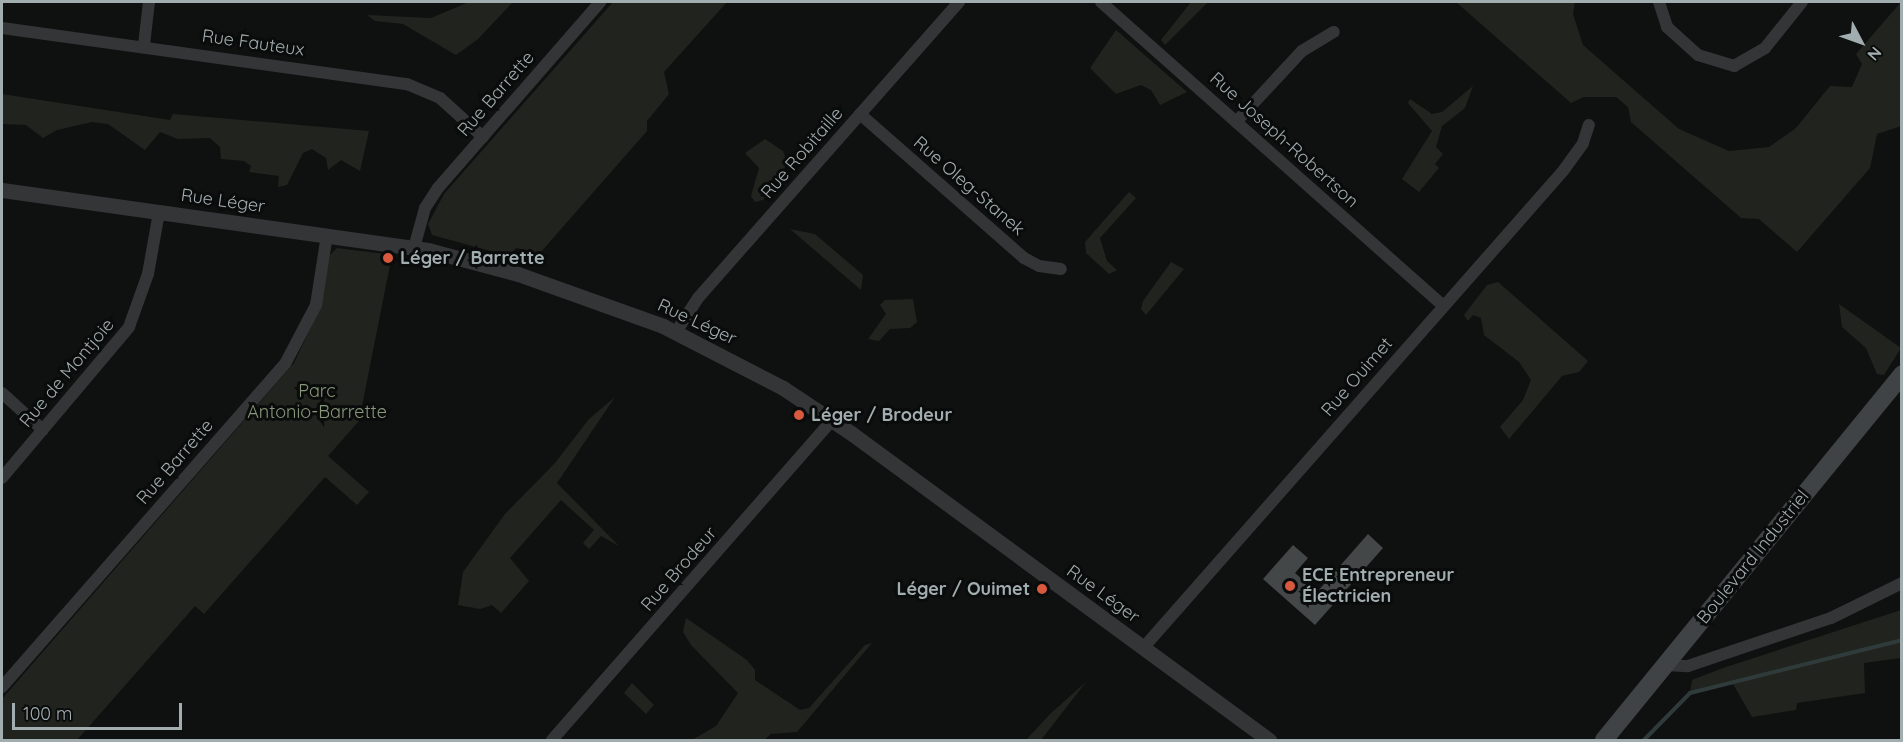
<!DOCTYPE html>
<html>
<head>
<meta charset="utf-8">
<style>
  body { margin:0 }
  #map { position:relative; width:1903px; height:742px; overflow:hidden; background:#0f1010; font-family:Quicksand,sans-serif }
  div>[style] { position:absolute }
  .green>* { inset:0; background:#21241e }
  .stream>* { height:4px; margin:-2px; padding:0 2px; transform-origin:2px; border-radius:2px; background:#2f3b3a }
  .building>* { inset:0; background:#434748 }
  .minor>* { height:12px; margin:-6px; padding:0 6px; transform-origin:6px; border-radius:6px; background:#333537 }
  .tertiary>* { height:15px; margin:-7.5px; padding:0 7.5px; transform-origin:7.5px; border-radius:7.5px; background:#333537 }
  .secondary>* { height:18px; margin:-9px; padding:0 9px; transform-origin:9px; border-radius:9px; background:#3f4345 }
  .dots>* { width:16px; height:16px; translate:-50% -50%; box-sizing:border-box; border:3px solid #0a0b0b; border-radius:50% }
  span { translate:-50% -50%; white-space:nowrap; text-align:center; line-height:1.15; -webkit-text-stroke:6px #0a0b0b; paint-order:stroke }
  .street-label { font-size:18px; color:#a2adaf }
  .poi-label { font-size:18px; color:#a2adaf; font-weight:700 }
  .left { translate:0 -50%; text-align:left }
  .right { translate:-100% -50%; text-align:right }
  .park-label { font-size:18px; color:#88987b }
  .frame { position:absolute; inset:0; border:3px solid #a2adaf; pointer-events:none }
  .north { position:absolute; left:1831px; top:12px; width:60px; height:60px; -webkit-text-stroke:4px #0a0b0b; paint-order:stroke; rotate:131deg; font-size:16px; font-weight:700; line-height:24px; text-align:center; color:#a2adaf }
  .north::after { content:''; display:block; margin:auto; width:21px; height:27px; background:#a2adaf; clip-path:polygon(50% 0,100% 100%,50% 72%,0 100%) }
  .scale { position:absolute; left:12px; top:703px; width:170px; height:27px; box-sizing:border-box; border:3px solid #a2adaf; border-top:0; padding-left:8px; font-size:18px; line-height:21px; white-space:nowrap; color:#a2adaf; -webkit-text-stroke:4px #0a0b0b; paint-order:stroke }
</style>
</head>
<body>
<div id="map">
  <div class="green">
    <div style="clip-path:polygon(469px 2px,513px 2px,478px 39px,456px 55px,403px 24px,375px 21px,367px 15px,431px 18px)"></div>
    <div style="clip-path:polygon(613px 2px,727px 2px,664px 72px,669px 94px,647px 121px,647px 131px,540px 253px,516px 248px,509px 256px,432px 235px,428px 224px,444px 194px)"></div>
    <div style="clip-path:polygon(1191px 2px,1208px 2px,1165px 45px,1161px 40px)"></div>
    <div style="clip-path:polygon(1456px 2px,1575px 2px,1573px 14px,1583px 45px,1679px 129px,1729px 151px,1769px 147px,1796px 128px,1830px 86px,1852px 87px,1862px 64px,1856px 54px,1901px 2px,1901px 126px,1877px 134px,1870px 168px,1797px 252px,1759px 219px,1741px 218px,1631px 122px,1628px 107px,1616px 97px,1584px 97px,1571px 103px)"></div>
    <div style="clip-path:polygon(1116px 30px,1187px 92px,1160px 105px,1151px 90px,1141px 85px,1116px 94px,1090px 68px)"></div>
    <div style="clip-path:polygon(1473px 86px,1465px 108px,1442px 126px,1436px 147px,1443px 154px,1435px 164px,1439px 168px,1419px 192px,1402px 179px,1432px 131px,1408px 103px,1410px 99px,1432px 114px,1442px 112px)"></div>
    <div style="clip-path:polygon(2px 94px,170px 120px,173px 114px,369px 131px,360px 171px,341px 160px,328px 170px,326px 158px,312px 149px,303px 153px,287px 185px,278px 187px,279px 176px,249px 172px,251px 166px,244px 161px,221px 159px,220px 147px,210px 138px,178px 139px,160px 132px,145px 150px,108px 124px,92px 122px,57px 130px,43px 138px,26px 125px,2px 124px)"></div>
    <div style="clip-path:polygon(765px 139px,783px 151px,788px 165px,763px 200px,755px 202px,751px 196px,759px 168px,745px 153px)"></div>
    <div style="clip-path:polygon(1129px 192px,1136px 198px,1100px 238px,1107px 261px,1117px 270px,1109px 274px,1086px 253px,1085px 242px)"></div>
    <div style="clip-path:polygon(790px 229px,815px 234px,863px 275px,861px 290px)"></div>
    <div style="clip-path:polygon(337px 248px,392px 255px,359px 421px,328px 456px,369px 492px,357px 505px,325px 477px,204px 614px,195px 606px,77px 740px,2px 740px,2px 699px,294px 363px,319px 310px,330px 255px)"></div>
    <div style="clip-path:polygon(1171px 262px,1184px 269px,1146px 315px,1141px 309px,1143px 301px)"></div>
    <div style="clip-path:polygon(1498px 282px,1588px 361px,1579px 372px,1562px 376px,1509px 439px,1500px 427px,1523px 400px,1531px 380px,1519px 362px,1484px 335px,1481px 318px,1473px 315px,1468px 321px,1464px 315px,1487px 285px)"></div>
    <div style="clip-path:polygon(913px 299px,917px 322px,910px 328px,890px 329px,879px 341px,868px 339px,886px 314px,880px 305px,885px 300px)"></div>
    <div style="clip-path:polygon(1839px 304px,1901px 348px,1884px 375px,1877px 374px,1866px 348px,1842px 327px)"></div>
    <div style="clip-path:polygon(615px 397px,557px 483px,619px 546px,601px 536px,589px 549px,583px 543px,594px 530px,561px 500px,510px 558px,529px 581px,501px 613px,492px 605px,480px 609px,458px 605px,463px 572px,505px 514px,555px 463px,589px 419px)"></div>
    <div style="clip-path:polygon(1901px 610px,1901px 658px,1864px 663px,1865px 693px,1797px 703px,1796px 710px,1752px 717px,1733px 684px,1690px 693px,1692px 680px,1723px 668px)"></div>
    <div style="clip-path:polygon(686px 618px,747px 660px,755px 670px,755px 680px,800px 710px,809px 708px,865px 645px,872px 643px,797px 732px,771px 734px,764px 740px,692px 740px,716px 726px,738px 693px,691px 645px,683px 632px)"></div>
    <div style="clip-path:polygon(1086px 682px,1041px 740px,1026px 740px,1050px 714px)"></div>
    <div style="clip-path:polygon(632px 683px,654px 705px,646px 714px,624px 693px)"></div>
  </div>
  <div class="stream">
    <div style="left:1644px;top:740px;width:66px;rotate:-45.6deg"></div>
    <div style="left:1690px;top:693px;width:219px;rotate:-14deg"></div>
  </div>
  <div class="building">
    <div style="clip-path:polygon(1368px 534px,1383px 548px,1315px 625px,1263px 579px,1293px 545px,1308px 558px,1295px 573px,1317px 592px)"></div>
  </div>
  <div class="minor">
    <div style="left:1101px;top:2px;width:458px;rotate:41.6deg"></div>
    <div style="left:1659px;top:2px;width:26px;rotate:72deg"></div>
    <div style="left:1667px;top:27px;width:42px;rotate:42.1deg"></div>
    <div style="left:1698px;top:55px;width:38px;rotate:17deg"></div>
    <div style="left:1734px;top:66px;width:36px;rotate:-30deg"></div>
    <div style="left:1765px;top:48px;width:59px;rotate:-51.2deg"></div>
    <div style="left:2px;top:28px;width:409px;rotate:7.9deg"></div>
    <div style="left:407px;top:84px;width:36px;rotate:23deg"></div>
    <div style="left:440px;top:98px;width:58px;rotate:42.2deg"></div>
    <div style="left:144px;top:45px;width:43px;rotate:-83.4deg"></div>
    <div style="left:860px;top:114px;width:218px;rotate:41.3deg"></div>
    <div style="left:1024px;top:258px;width:17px;rotate:28deg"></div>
    <div style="left:1039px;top:266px;width:22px;rotate:8deg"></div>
    <div style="left:1236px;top:122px;width:97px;rotate:-47.1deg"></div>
    <div style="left:1302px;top:51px;width:37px;rotate:-31deg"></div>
    <div style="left:414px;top:248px;width:41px;rotate:-74.6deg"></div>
    <div style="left:425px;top:208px;width:24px;rotate:-57deg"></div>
    <div style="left:438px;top:188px;width:247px;rotate:-48.9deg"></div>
    <div style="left:676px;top:332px;width:40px;rotate:-57.1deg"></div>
    <div style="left:698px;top:298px;width:395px;rotate:-48.6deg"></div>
    <div style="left:2px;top:393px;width:55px;rotate:42.1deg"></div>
    <div style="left:2px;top:478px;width:197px;rotate:-49.9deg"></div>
    <div style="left:129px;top:327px;width:56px;rotate:-70.3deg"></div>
    <div style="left:148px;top:274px;width:63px;rotate:-79.9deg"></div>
    <div style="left:1144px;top:647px;width:634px;rotate:-48.64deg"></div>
    <div style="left:1563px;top:171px;width:34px;rotate:-54deg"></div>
    <div style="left:1583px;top:143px;width:19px;rotate:-72deg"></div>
    <div style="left:1666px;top:665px;width:22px;rotate:3deg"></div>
    <div style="left:1688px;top:666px;width:151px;rotate:-18.6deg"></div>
    <div style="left:1831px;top:618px;width:79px;rotate:-26.2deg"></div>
    <div style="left:2px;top:687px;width:429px;rotate:-48.8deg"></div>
    <div style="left:285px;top:364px;width:67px;rotate:-62.3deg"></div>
    <div style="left:316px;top:305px;width:71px;rotate:-81.1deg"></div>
    <div style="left:552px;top:740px;width:425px;rotate:-48.8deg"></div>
  </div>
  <div class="tertiary">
    <div style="left:2px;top:190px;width:430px;rotate:8deg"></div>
    <div style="left:428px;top:250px;width:93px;rotate:14.9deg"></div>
    <div style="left:518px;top:274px;width:154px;rotate:19.7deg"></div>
    <div style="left:663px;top:326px;width:135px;rotate:27.3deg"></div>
    <div style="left:783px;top:388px;width:82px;rotate:33.5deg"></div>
    <div style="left:851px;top:433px;width:519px;rotate:36.3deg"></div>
  </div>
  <div class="secondary">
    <div style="left:1604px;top:740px;width:472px;rotate:-50.8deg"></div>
  </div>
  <div class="dots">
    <div style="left:388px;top:258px;background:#d9593f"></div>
    <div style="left:799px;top:415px;background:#d9593f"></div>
    <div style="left:1290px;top:586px;background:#d9593f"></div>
    <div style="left:1042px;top:589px;background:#d9593f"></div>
  </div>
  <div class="street-label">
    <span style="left:253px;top:43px;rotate:8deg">Rue Fauteux</span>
    <span style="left:496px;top:94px;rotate:-49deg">Rue Barrette</span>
    <span style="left:1284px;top:140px;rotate:42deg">Rue Joseph-Robertson</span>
    <span style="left:802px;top:153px;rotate:-49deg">Rue Robitaille</span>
    <span style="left:969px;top:186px;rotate:41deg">Rue Oleg-Stanek</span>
    <span style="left:223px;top:201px;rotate:8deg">Rue Léger</span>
    <span style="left:697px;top:322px;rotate:25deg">Rue Léger</span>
    <span style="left:67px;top:373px;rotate:-50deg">Rue de Montjoie</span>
    <span style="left:1357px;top:377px;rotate:-49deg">Rue Ouimet</span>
    <span style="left:175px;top:462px;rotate:-49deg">Rue Barrette</span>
    <span style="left:1753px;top:557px;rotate:-51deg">Boulevard Industriel</span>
    <span style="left:679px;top:569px;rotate:-49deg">Rue Brodeur</span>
    <span style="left:1103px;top:594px;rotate:36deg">Rue Léger</span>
  </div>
  <div class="poi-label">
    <span class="left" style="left:400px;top:258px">Léger / Barrette</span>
    <span class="left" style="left:811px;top:415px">Léger / Brodeur</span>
    <span class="left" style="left:1302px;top:586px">ECE Entrepreneur<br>Électricien</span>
    <span class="right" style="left:1030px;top:589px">Léger / Ouimet</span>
  </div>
  <div class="park-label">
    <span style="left:317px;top:402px">Parc<br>Antonio-Barrette</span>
  </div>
  <div class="frame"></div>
  <div class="north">N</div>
  <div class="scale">100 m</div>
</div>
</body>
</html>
